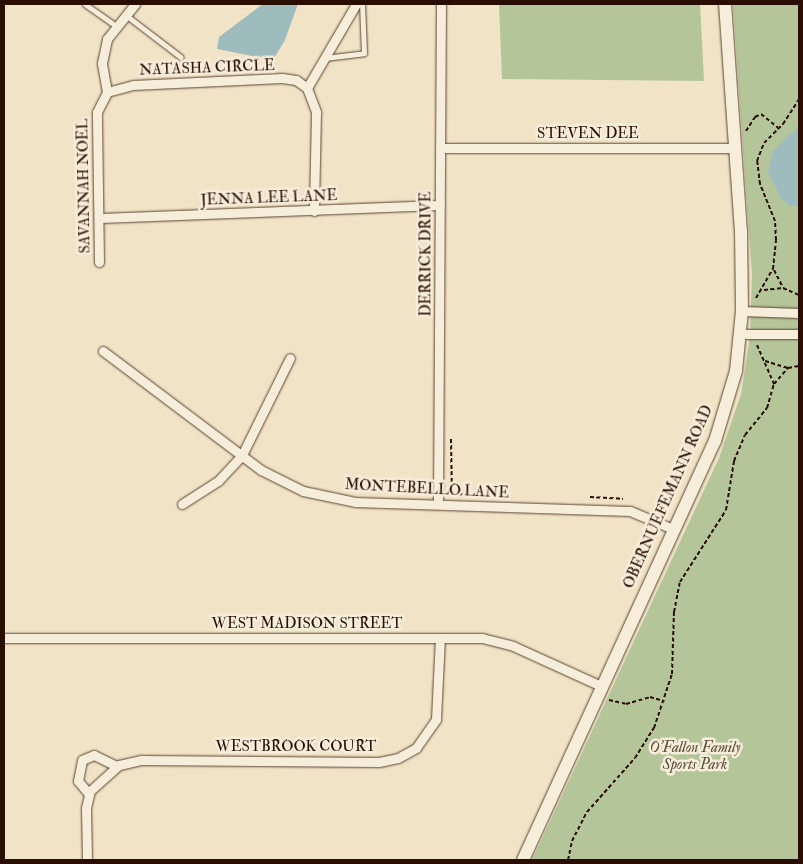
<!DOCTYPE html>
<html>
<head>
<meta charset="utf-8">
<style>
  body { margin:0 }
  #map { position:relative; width:803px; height:864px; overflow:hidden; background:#f1e3c6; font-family:"IM FELL Double Pica",serif }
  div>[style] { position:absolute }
  .green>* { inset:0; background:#b4c59a }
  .water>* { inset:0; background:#9ebcbe }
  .path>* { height:2px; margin-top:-1px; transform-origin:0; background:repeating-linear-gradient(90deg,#290e00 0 4px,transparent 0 6.5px) }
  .roads { filter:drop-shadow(0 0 1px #5b4332) drop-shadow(0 0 1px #5b4332) }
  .lane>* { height:4.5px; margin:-2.25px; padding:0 2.25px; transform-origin:2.25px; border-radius:2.25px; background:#f6edda }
  .street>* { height:9px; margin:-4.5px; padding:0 4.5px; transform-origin:4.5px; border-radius:4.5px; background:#f6edda }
  .secondary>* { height:12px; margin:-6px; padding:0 6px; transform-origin:6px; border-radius:6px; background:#f6edda }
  span { translate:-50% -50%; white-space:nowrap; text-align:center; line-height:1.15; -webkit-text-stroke:5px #f6edda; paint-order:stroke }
  .street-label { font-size:15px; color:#290e00 }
  .park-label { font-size:15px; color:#5a4e36; font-style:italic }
  .frame { position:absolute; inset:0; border:5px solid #290e00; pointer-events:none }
</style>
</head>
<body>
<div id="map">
  <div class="green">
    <div style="clip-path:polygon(499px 4px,700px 4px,704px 81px,502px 79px)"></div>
    <div style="clip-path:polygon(733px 4px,799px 4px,799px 860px,532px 860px,719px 458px,741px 394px,750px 336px,752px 275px)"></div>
  </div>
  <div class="water">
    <div style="clip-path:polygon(263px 4px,298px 4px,285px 40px,273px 60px,217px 49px,219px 37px)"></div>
    <div style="clip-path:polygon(799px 126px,799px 206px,790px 206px,781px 198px,768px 172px,773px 151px)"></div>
  </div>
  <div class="path">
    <div style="left:746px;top:131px;width:17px;rotate:-57deg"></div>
    <div style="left:755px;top:117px;width:7px;rotate:-27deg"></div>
    <div style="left:761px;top:114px;width:22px;rotate:39deg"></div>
    <div style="left:774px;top:270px;width:20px;rotate:63deg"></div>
    <div style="left:764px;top:290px;width:19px;rotate:-6deg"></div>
    <div style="left:783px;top:288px;width:17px;rotate:24deg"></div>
    <div style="left:756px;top:298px;width:34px;rotate:-60deg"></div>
    <div style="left:773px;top:269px;width:29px;rotate:-84deg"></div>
    <div style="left:776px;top:240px;width:19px;rotate:-93deg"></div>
    <div style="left:775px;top:221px;width:40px;rotate:-112deg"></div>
    <div style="left:760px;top:184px;width:23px;rotate:-97deg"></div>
    <div style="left:757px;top:161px;width:19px;rotate:-69deg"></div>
    <div style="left:764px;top:143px;width:27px;rotate:-45deg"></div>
    <div style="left:783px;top:124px;width:30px;rotate:-57deg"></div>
    <div style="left:757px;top:345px;width:43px;rotate:66.4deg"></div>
    <div style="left:765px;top:361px;width:24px;rotate:17deg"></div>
    <div style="left:451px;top:439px;width:55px;rotate:89deg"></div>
    <div style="left:452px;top:494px;width:37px;rotate:2deg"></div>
    <div style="left:590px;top:497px;width:33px;rotate:3deg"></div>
    <div style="left:609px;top:700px;width:17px;rotate:13deg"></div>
    <div style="left:626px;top:704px;width:25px;rotate:-16deg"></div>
    <div style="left:650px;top:697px;width:15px;rotate:16deg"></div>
    <div style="left:568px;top:860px;width:19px;rotate:-78deg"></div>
    <div style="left:572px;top:841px;width:33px;rotate:-63deg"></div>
    <div style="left:587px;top:812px;width:72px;rotate:-48.4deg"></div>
    <div style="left:635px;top:758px;width:36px;rotate:-58deg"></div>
    <div style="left:654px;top:728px;width:57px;rotate:-71.6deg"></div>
    <div style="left:672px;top:674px;width:62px;rotate:-88.2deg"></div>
    <div style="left:674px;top:612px;width:31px;rotate:-79deg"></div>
    <div style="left:680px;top:582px;width:85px;rotate:-57.4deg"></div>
    <div style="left:726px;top:510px;width:50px;rotate:-80.7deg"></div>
    <div style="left:734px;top:461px;width:28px;rotate:-67deg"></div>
    <div style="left:745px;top:435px;width:35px;rotate:-51deg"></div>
    <div style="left:767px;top:408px;width:25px;rotate:-74deg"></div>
    <div style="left:774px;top:384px;width:21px;rotate:-49deg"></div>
    <div style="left:788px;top:368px;width:11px;rotate:-10deg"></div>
  </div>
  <div class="roads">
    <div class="lane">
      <div style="left:85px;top:4px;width:39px;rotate:35deg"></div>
      <div style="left:126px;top:15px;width:69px;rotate:37.4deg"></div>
      <div style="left:325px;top:58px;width:39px;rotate:-7deg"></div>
      <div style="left:364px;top:53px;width:49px;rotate:-92.3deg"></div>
    </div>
    <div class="street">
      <div style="left:307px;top:88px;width:97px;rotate:-59.7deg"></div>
      <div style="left:107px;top:92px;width:27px;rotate:-15deg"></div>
      <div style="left:133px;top:85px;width:149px;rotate:-2.7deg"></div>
      <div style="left:282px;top:78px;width:14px;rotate:8deg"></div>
      <div style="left:296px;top:80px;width:14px;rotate:36deg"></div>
      <div style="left:307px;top:88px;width:26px;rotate:69deg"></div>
      <div style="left:316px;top:112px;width:99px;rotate:91.2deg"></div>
      <div style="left:440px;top:148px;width:296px"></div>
      <div style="left:99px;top:218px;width:341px;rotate:-2.2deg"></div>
      <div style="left:99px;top:262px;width:150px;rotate:-90.8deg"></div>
      <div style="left:97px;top:112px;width:22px;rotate:-63deg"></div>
      <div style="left:107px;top:92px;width:29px;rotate:-100deg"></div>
      <div style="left:102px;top:63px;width:25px;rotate:-78deg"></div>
      <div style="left:107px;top:39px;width:45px;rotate:-51.3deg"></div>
      <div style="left:742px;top:311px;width:57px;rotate:2deg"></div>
      <div style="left:741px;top:334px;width:58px"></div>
      <div style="left:103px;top:351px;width:198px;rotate:37deg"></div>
      <div style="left:261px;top:470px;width:47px;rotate:26.6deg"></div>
      <div style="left:303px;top:491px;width:53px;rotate:11.9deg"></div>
      <div style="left:355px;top:502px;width:275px;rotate:1.9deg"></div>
      <div style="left:630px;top:511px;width:47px;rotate:22.7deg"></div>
      <div style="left:182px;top:504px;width:43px;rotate:-32.6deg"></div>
      <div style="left:218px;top:481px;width:35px;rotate:-47deg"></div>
      <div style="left:242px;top:455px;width:108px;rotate:-63.7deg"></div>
      <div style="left:438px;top:504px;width:500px;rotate:-89.66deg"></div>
      <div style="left:4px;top:638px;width:478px"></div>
      <div style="left:482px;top:638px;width:32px;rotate:14deg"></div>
      <div style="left:513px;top:646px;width:97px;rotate:24.4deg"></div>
      <div style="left:89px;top:794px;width:17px;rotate:-130deg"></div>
      <div style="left:78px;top:781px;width:21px;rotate:-79deg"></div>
      <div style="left:82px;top:760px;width:13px;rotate:-23deg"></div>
      <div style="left:94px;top:755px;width:25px;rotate:26deg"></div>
      <div style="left:87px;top:860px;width:52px;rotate:-91.1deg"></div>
      <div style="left:86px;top:808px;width:17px;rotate:-77deg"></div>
      <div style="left:90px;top:791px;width:39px;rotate:-42deg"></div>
      <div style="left:119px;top:765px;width:23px;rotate:-13deg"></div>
      <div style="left:141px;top:760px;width:238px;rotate:0.5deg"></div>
      <div style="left:379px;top:762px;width:19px;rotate:-12deg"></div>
      <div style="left:398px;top:758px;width:21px;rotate:-29deg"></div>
      <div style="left:416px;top:748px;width:35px;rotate:-55deg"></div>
      <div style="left:436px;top:719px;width:81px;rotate:-87.2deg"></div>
    </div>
    <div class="secondary">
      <div style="left:523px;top:860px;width:461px;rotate:-65.4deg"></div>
      <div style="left:715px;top:441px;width:73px;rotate:-73.3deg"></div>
      <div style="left:736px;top:371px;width:60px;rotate:-84.3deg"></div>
      <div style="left:742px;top:311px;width:79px;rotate:-90.7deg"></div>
      <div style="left:741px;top:232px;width:229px;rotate:-94deg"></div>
    </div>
  </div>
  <div class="street-label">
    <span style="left:207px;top:68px;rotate:-2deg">NATASHA CIRCLE</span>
    <span style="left:588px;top:134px">STEVEN DEE</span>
    <span style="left:84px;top:186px;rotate:-91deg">SAVANNAH NOEL</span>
    <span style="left:269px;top:198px;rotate:-2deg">JENNA LEE LANE</span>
    <span style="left:426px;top:254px;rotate:-90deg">DERRICK DRIVE</span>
    <span style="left:427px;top:489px;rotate:3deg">MONTEBELLO LANE</span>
    <span style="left:668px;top:497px;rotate:-66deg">OBERNUEFEMANN ROAD</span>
    <span style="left:307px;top:624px">WEST MADISON STREET</span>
    <span style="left:296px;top:747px">WESTBROOK COURT</span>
  </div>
  <div class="park-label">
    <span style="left:695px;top:756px">O'Fallon Family<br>Sports Park</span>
  </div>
  <div class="frame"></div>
</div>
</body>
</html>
